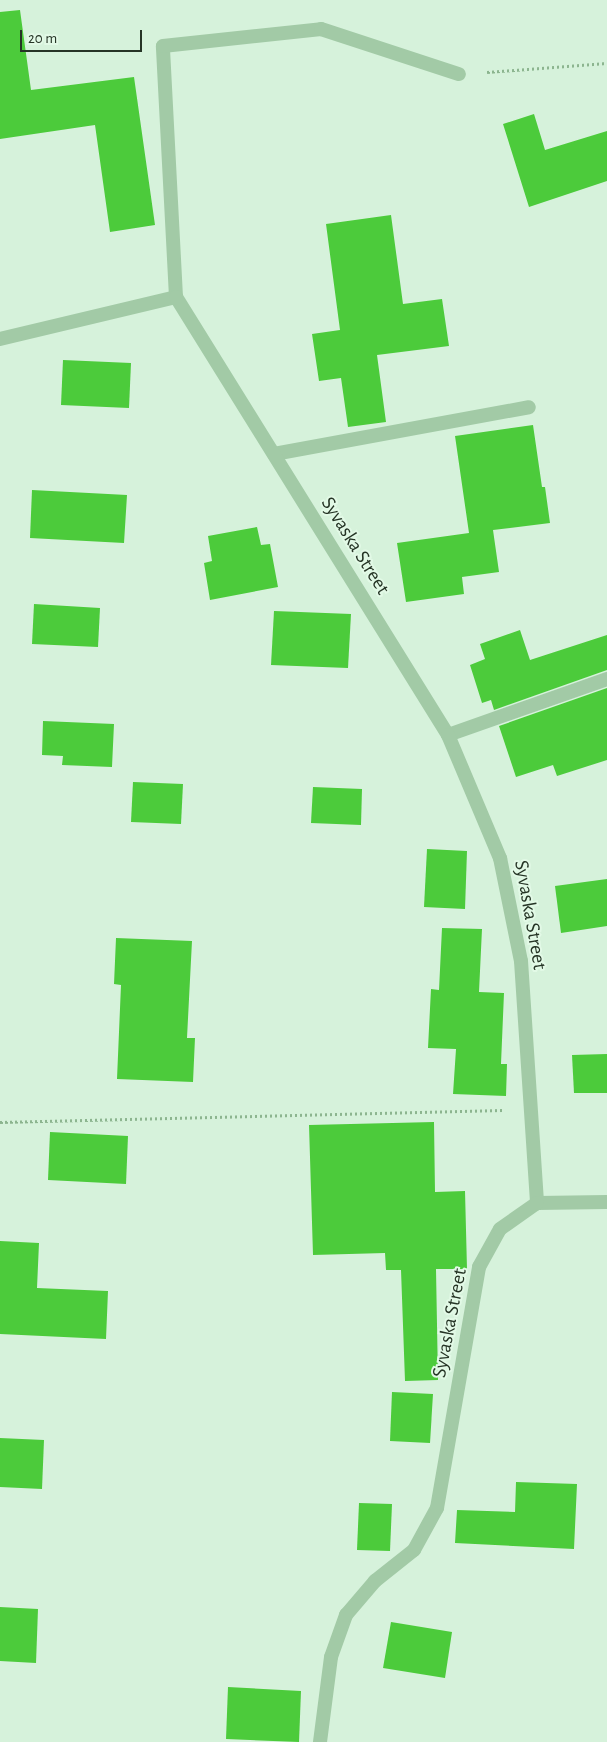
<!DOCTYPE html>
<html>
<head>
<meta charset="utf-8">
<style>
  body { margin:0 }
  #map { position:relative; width:607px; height:1742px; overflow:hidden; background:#d6f2db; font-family:"Alegreya Sans",sans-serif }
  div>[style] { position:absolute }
  .building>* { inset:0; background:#4ccb3b }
  .path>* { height:3px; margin-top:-1.5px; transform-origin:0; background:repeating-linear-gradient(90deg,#8cb58f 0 2.5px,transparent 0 5px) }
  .service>* { height:14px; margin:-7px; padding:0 7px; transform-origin:7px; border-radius:7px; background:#a2caa6 }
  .minor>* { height:14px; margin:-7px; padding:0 7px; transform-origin:7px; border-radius:7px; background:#a2caa6 }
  span { translate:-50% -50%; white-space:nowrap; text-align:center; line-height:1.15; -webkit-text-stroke:4px #e2f9e6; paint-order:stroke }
  .street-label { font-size:20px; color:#253425 }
  .scale { position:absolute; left:20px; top:30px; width:122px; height:22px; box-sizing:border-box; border:2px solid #253425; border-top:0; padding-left:6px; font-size:15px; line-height:18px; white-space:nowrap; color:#253425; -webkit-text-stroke:4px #e2f9e6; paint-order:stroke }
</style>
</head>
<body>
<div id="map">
  <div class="building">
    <div style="clip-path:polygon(20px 10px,31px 90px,134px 77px,155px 225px,110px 232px,95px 125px,0 139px,0 12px)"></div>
    <div style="clip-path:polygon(534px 114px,545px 150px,607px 131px,607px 181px,529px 207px,503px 124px)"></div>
    <div style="clip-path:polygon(391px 215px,403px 304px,442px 299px,449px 346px,377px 355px,386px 422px,348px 427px,341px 378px,319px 381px,312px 334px,340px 330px,326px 224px)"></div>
    <div style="clip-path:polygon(63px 360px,131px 363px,129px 408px,61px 405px)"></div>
    <div style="clip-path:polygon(533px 425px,542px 487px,545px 487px,550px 523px,493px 530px,499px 572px,462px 577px,464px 594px,406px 602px,397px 543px,469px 533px,455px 436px)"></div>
    <div style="clip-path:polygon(32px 490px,127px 495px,124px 543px,30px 538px)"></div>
    <div style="clip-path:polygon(257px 527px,261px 545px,270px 544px,278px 587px,210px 600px,204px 563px,212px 561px,208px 536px)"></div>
    <div style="clip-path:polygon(34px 604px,100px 608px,98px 647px,32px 644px)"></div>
    <div style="clip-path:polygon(274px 611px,351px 614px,348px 668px,271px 665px)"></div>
    <div style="clip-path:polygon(520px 630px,530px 660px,607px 635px,607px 670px,494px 710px,491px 700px,482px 703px,470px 665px,485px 659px,480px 644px)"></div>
    <div style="clip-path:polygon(607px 688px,607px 760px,557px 776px,553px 765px,516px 777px,499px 726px)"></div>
    <div style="clip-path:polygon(43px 721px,114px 724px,112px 767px,62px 765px,63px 756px,42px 755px)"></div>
    <div style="clip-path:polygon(133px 782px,183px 784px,181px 824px,131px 822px)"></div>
    <div style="clip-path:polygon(313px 787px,362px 789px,361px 825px,311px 823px)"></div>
    <div style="clip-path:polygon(427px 849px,467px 851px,465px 909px,424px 907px)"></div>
    <div style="clip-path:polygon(607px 879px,607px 926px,561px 933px,555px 886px)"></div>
    <div style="clip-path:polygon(442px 928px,482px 929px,479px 992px,504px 993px,501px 1064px,507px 1064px,506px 1096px,453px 1094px,456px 1049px,428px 1048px,431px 989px,439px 990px)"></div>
    <div style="clip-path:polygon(116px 938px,192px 941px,187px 1038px,195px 1038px,193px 1082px,117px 1079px,121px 985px,114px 984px)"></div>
    <div style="clip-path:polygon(607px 1054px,607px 1093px,574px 1093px,572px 1055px)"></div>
    <div style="clip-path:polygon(434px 1122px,435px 1192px,465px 1191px,467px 1269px,436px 1269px,438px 1380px,405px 1381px,401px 1270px,386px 1270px,385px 1253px,313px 1255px,309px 1125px)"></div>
    <div style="clip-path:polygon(50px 1132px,128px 1136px,126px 1184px,48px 1180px)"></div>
    <div style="clip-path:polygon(0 1241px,39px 1243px,37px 1288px,108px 1291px,106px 1339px,0 1334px)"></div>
    <div style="clip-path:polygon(392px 1392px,433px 1394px,430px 1443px,390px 1441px)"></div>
    <div style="clip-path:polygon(0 1438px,44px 1440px,42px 1489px,0 1487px)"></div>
    <div style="clip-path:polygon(516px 1482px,577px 1484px,574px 1549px,455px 1543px,457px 1510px,515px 1512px)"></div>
    <div style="clip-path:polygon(359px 1503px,392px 1504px,390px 1551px,357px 1550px)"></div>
    <div style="clip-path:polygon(0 1607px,38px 1609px,36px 1663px,0 1661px)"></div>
    <div style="clip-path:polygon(391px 1622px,452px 1632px,445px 1678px,383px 1668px)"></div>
    <div style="clip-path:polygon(228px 1687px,301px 1691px,299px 1742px,226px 1739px)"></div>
  </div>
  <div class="path">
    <div style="left:487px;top:72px;width:120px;rotate:-4.3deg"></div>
    <div style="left:0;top:1122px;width:503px;rotate:-1.37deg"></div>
  </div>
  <div class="service">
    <div style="left:176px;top:297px;width:251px;rotate:-93deg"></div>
    <div style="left:163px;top:46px;width:159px;rotate:-6.1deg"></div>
    <div style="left:321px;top:29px;width:145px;rotate:18.1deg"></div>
    <div style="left:274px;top:454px;width:259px;rotate:-10.4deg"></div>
    <div style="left:448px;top:735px;width:169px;rotate:-19.4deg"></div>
  </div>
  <div class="minor">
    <div style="left:0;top:339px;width:181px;rotate:-13.4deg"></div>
    <div style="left:176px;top:297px;width:516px;rotate:58.16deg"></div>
    <div style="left:448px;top:735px;width:134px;rotate:67.1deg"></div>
    <div style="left:500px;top:858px;width:105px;rotate:78.5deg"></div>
    <div style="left:521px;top:961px;width:243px;rotate:86.2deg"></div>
    <div style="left:537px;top:1203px;width:70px;rotate:-0.8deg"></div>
    <div style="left:320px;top:1742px;width:86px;rotate:-82.6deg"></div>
    <div style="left:331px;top:1657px;width:45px;rotate:-70.3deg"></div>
    <div style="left:346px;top:1615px;width:45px;rotate:-49.5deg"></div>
    <div style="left:375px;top:1581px;width:50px;rotate:-38.5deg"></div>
    <div style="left:414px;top:1550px;width:48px;rotate:-61.3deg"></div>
    <div style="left:437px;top:1508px;width:245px;rotate:-80.1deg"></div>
    <div style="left:479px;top:1267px;width:43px;rotate:-61.1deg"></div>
    <div style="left:500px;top:1229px;width:45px;rotate:-35.1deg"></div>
  </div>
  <div class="street-label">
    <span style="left:355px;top:546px;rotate:58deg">Syvaska Street</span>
    <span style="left:530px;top:915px;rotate:80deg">Syvaska Street</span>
    <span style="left:450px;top:1323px;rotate:-79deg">Syvaska Street</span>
  </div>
  <div class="scale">20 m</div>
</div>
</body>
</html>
